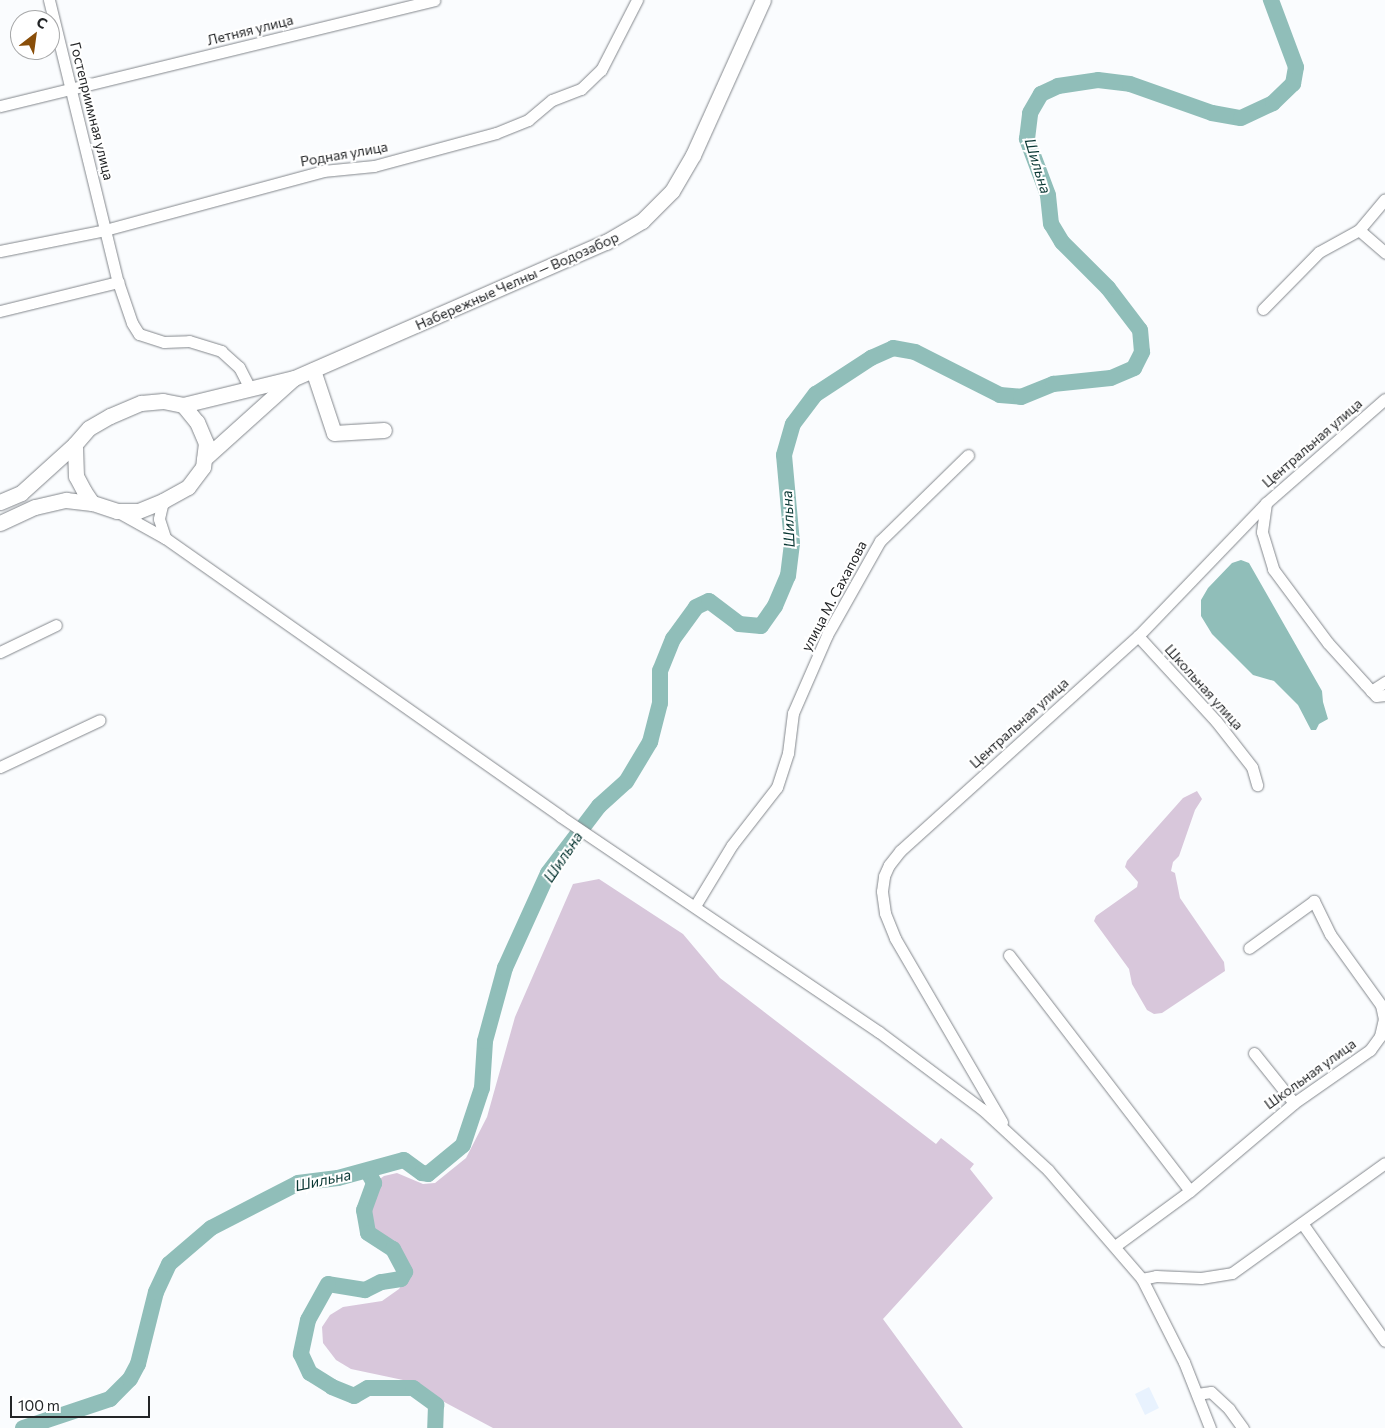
<!DOCTYPE html>
<html>
<head>
<meta charset="utf-8">
<style>
  body { margin:0 }
  #map { position:relative; width:1385px; height:1428px; overflow:hidden; background:#fafcfe; font-family:Commissioner,sans-serif }
  div>[style] { position:absolute }
  .built>* { inset:0; background:#e8f2fe }
  .green>* { inset:0; background:#d8c7db }
  .water>* { inset:0; background:#90beb9 }
  .river>* { height:16px; margin:-8px; padding:0 8px; transform-origin:8px; border-radius:8px; background:#90beb9 }
  .roads { filter:drop-shadow(0 0 1px #83878c) drop-shadow(0 0 1px #83878c) }
  .minor>* { height:11px; margin:-5.5px; padding:0 5.5px; transform-origin:5.5px; border-radius:5.5px; background:#fff }
  .major>* { height:15px; margin:-7.5px; padding:0 7.5px; transform-origin:7.5px; border-radius:7.5px; background:#fff }
  span { translate:-50% -50%; white-space:nowrap; text-align:center; line-height:1.15; -webkit-text-stroke:4px #fff; paint-order:stroke }
  .street-label { font-size:14px; color:#232527 }
  .water-label { font-size:15px; color:#093733; font-style:italic }
  .north { position:absolute; left:10px; top:10px; width:50px; height:50px; box-sizing:border-box; background:#fff; border:1px solid #a7a8a9; border-radius:50%; rotate:30deg; font-size:14px; font-weight:700; line-height:20px; text-align:center; color:#232527 }
  .north::after { content:''; display:block; margin:auto; width:18px; height:22px; background:#894e09; clip-path:polygon(50% 0,100% 100%,50% 72%,0 100%) }
  .scale { position:absolute; left:10px; top:1396px; width:140px; height:22px; box-sizing:border-box; border:2px solid #232527; border-top:0; padding-left:6px; font-size:15px; line-height:18px; white-space:nowrap; color:#232527; -webkit-text-stroke:4px #fff; paint-order:stroke }
</style>
</head>
<body>
<div id="map">
  <div class="built">
    <div style="clip-path:polygon(1149px 1387px,1159px 1408px,1145px 1415px,1135px 1394px)"></div>
  </div>
  <div class="green">
    <div style="clip-path:polygon(1197px 791px,1202px 799px,1195px 810px,1179px 856px,1173px 862px,1171px 871px,1175px 873px,1180px 898px,1224px 962px,1225px 971px,1162px 1013px,1154px 1014px,1147px 1010px,1132px 984px,1129px 969px,1094px 921px,1096px 916px,1137px 887px,1138px 882px,1125px 867px,1127px 861px,1183px 798px)"></div>
    <div style="clip-path:polygon(599px 879px,683px 934px,720px 978px,936px 1144px,941px 1138px,974px 1164px,970px 1169px,993px 1198px,883px 1319px,963px 1428px,493px 1428px,403px 1380px,351px 1369px,336px 1360px,323px 1343px,322px 1327px,330px 1315px,343px 1307px,382px 1301px,399px 1289px,409px 1274px,398px 1247px,382px 1236px,368px 1221px,363px 1205px,365px 1195px,371px 1185px,384px 1176px,397px 1173px,423px 1184px,435px 1183px,466px 1158px,487px 1117px,515px 1017px,573px 884px)"></div>
  </div>
  <div class="water">
    <div style="clip-path:polygon(1241px 560px,1249px 563px,1322px 691px,1323px 702px,1328px 719px,1319px 724px,1316px 730px,1311px 730px,1298px 705px,1274px 681px,1253px 675px,1212px 634px,1201px 616px,1201px 600px,1208px 588px,1232px 563px)"></div>
  </div>
  <div class="river">
    <div style="left:368px;top:1172px;width:13px;rotate:61deg"></div>
    <div style="left:374px;top:1183px;width:29px;rotate:110deg"></div>
    <div style="left:364px;top:1210px;width:23px;rotate:80deg"></div>
    <div style="left:368px;top:1233px;width:30px;rotate:33deg"></div>
    <div style="left:393px;top:1249px;width:26px;rotate:62deg"></div>
    <div style="left:405px;top:1272px;width:8px;rotate:120deg"></div>
    <div style="left:401px;top:1279px;width:20px;rotate:171deg"></div>
    <div style="left:381px;top:1282px;width:18px;rotate:153deg"></div>
    <div style="left:365px;top:1290px;width:37px;rotate:-171deg"></div>
    <div style="left:328px;top:1284px;width:41px;rotate:119.1deg"></div>
    <div style="left:308px;top:1320px;width:35px;rotate:102deg"></div>
    <div style="left:301px;top:1354px;width:21px;rotate:65deg"></div>
    <div style="left:310px;top:1373px;width:26px;rotate:32deg"></div>
    <div style="left:332px;top:1387px;width:24px;rotate:22deg"></div>
    <div style="left:354px;top:1396px;width:16px;rotate:-30deg"></div>
    <div style="left:368px;top:1388px;width:45px"></div>
    <div style="left:413px;top:1388px;width:29px;rotate:36deg"></div>
    <div style="left:436px;top:1405px;width:23px;rotate:92deg"></div>
    <div style="left:23px;top:1428px;width:92px;rotate:-18.4deg"></div>
    <div style="left:110px;top:1399px;width:28px;rotate:-45deg"></div>
    <div style="left:130px;top:1379px;width:17px;rotate:-62deg"></div>
    <div style="left:138px;top:1364px;width:74px;rotate:-76deg"></div>
    <div style="left:156px;top:1292px;width:31px;rotate:-65deg"></div>
    <div style="left:169px;top:1264px;width:55px;rotate:-40.6deg"></div>
    <div style="left:211px;top:1228px;width:98px;rotate:-27.3deg"></div>
    <div style="left:298px;top:1183px;width:40px;rotate:-7.1deg"></div>
    <div style="left:338px;top:1178px;width:68px;rotate:-15.3deg"></div>
    <div style="left:404px;top:1160px;width:22px;rotate:36deg"></div>
    <div style="left:422px;top:1173px;width:6px;rotate:9deg"></div>
    <div style="left:428px;top:1174px;width:45px;rotate:-39.6deg"></div>
    <div style="left:463px;top:1145px;width:60px;rotate:-71.6deg"></div>
    <div style="left:482px;top:1088px;width:47px;rotate:-86.3deg"></div>
    <div style="left:485px;top:1041px;width:76px;rotate:-74.7deg"></div>
    <div style="left:505px;top:968px;width:104px;rotate:-65.6deg"></div>
    <div style="left:548px;top:873px;width:84px;rotate:-52.7deg"></div>
    <div style="left:599px;top:806px;width:36px;rotate:-42deg"></div>
    <div style="left:626px;top:782px;width:47px;rotate:-59deg"></div>
    <div style="left:650px;top:742px;width:40px;rotate:-75.6deg"></div>
    <div style="left:660px;top:703px;width:32px;rotate:-90deg"></div>
    <div style="left:660px;top:671px;width:35px;rotate:-68deg"></div>
    <div style="left:673px;top:639px;width:39px;rotate:-54deg"></div>
    <div style="left:696px;top:607px;width:14px;rotate:-25deg"></div>
    <div style="left:709px;top:601px;width:38px;rotate:37deg"></div>
    <div style="left:739px;top:624px;width:22px;rotate:5deg"></div>
    <div style="left:761px;top:626px;width:24px;rotate:-55deg"></div>
    <div style="left:775px;top:606px;width:33px;rotate:-67deg"></div>
    <div style="left:788px;top:576px;width:33px;rotate:-83deg"></div>
    <div style="left:792px;top:543px;width:88px;rotate:-95.2deg"></div>
    <div style="left:784px;top:455px;width:32px;rotate:-74deg"></div>
    <div style="left:793px;top:424px;width:38px;rotate:-53deg"></div>
    <div style="left:816px;top:394px;width:66px;rotate:-33.2deg"></div>
    <div style="left:871px;top:358px;width:24px;rotate:-24deg"></div>
    <div style="left:893px;top:348px;width:22px;rotate:10deg"></div>
    <div style="left:915px;top:352px;width:95px;rotate:26.8deg"></div>
    <div style="left:1000px;top:395px;width:21px;rotate:5deg"></div>
    <div style="left:1021px;top:397px;width:35px;rotate:-22deg"></div>
    <div style="left:1053px;top:384px;width:58px;rotate:-5.9deg"></div>
    <div style="left:1111px;top:378px;width:25px;rotate:-23deg"></div>
    <div style="left:1134px;top:368px;width:18px;rotate:-63deg"></div>
    <div style="left:1142px;top:352px;width:22px;rotate:-95deg"></div>
    <div style="left:1140px;top:330px;width:53px;rotate:-127.3deg"></div>
    <div style="left:1108px;top:288px;width:65px;rotate:-135deg"></div>
    <div style="left:1062px;top:242px;width:21px;rotate:-121deg"></div>
    <div style="left:1051px;top:224px;width:29px;rotate:-96deg"></div>
    <div style="left:1048px;top:195px;width:60px;rotate:-110.6deg"></div>
    <div style="left:1027px;top:139px;width:26px;rotate:-83deg"></div>
    <div style="left:1030px;top:113px;width:22px;rotate:-60deg"></div>
    <div style="left:1041px;top:94px;width:19px;rotate:-25deg"></div>
    <div style="left:1058px;top:86px;width:40px;rotate:-8.5deg"></div>
    <div style="left:1098px;top:80px;width:32px;rotate:7deg"></div>
    <div style="left:1130px;top:84px;width:87px;rotate:19.5deg"></div>
    <div style="left:1212px;top:113px;width:29px;rotate:10deg"></div>
    <div style="left:1241px;top:118px;width:35px;rotate:-25deg"></div>
    <div style="left:1273px;top:103px;width:28px;rotate:-44deg"></div>
    <div style="left:1293px;top:84px;width:17px;rotate:-80deg"></div>
    <div style="left:1296px;top:67px;width:72px;rotate:-110.5deg"></div>
  </div>
  <div class="roads">
    <div class="minor">
      <div style="left:49px;top:0;width:290px;rotate:76.3deg"></div>
      <div style="left:118px;top:282px;width:43px;rotate:71.1deg"></div>
      <div style="left:132px;top:323px;width:13px;rotate:58deg"></div>
      <div style="left:139px;top:334px;width:26px;rotate:18deg"></div>
      <div style="left:164px;top:342px;width:25px;rotate:-2deg"></div>
      <div style="left:189px;top:341px;width:34px;rotate:17deg"></div>
      <div style="left:221px;top:351px;width:24px;rotate:42deg"></div>
      <div style="left:239px;top:367px;width:25px;rotate:63deg"></div>
      <div style="left:0;top:106px;width:447px;rotate:-13.7deg"></div>
      <div style="left:1359px;top:230px;width:35px;rotate:41deg"></div>
      <div style="left:0;top:251px;width:107px;rotate:-11.3deg"></div>
      <div style="left:105px;top:230px;width:226px;rotate:-15.1deg"></div>
      <div style="left:323px;top:171px;width:51px;rotate:-5.6deg"></div>
      <div style="left:374px;top:166px;width:126px;rotate:-15.1deg"></div>
      <div style="left:496px;top:133px;width:35px;rotate:-22deg"></div>
      <div style="left:528px;top:120px;width:31px;rotate:-40deg"></div>
      <div style="left:552px;top:100px;width:31px;rotate:-21deg"></div>
      <div style="left:581px;top:89px;width:28px;rotate:-44deg"></div>
      <div style="left:601px;top:70px;width:79px;rotate:-62.8deg"></div>
      <div style="left:1263px;top:309px;width:80px;rotate:-45.5deg"></div>
      <div style="left:1319px;top:252px;width:46px;rotate:-28.8deg"></div>
      <div style="left:1359px;top:230px;width:40px;rotate:-50deg"></div>
      <div style="left:0;top:311px;width:122px;rotate:-13.8deg"></div>
      <div style="left:163px;top:501px;width:18px;rotate:103deg"></div>
      <div style="left:159px;top:519px;width:20px;rotate:72deg"></div>
      <div style="left:1266px;top:503px;width:29px;rotate:98deg"></div>
      <div style="left:1262px;top:532px;width:39px;rotate:73deg"></div>
      <div style="left:1273px;top:569px;width:92px;rotate:53.4deg"></div>
      <div style="left:1328px;top:643px;width:55px;rotate:47.9deg"></div>
      <div style="left:1365px;top:684px;width:16px;rotate:47deg"></div>
      <div style="left:1376px;top:696px;width:9px;rotate:-6deg"></div>
      <div style="left:118px;top:512px;width:54px;rotate:29deg"></div>
      <div style="left:165px;top:538px;width:483px;rotate:35.1deg"></div>
      <div style="left:560px;top:816px;width:385px;rotate:34.1deg"></div>
      <div style="left:879px;top:1032px;width:129px;rotate:36.8deg"></div>
      <div style="left:982px;top:1109px;width:90px;rotate:42.7deg"></div>
      <div style="left:1048px;top:1170px;width:144px;rotate:49.2deg"></div>
      <div style="left:1142px;top:1279px;width:93px;rotate:63.2deg"></div>
      <div style="left:1184px;top:1362px;width:71px;rotate:68.5deg"></div>
      <div style="left:1138px;top:636px;width:115px;rotate:47.5deg"></div>
      <div style="left:1216px;top:721px;width:58px;rotate:52deg"></div>
      <div style="left:1252px;top:767px;width:19px;rotate:74deg"></div>
      <div style="left:0;top:652px;width:62px;rotate:-25.7deg"></div>
      <div style="left:1371px;top:691px;width:17px;rotate:-33deg"></div>
      <div style="left:0;top:767px;width:110px;rotate:-25.2deg"></div>
      <div style="left:695px;top:906px;width:71px;rotate:-58.8deg"></div>
      <div style="left:732px;top:845px;width:73px;rotate:-52.2deg"></div>
      <div style="left:777px;top:787px;width:36px;rotate:-72deg"></div>
      <div style="left:788px;top:753px;width:40px;rotate:-82.9deg"></div>
      <div style="left:793px;top:713px;width:85px;rotate:-66.4deg"></div>
      <div style="left:827px;top:635px;width:108px;rotate:-60.6deg"></div>
      <div style="left:880px;top:541px;width:123px;rotate:-44.3deg"></div>
      <div style="left:1009px;top:955px;width:297px;rotate:52.5deg"></div>
      <div style="left:1254px;top:1053px;width:64px;rotate:51.3deg"></div>
      <div style="left:1002px;top:1122px;width:213px;rotate:-120.2deg"></div>
      <div style="left:895px;top:938px;width:27px;rotate:-112deg"></div>
      <div style="left:885px;top:913px;width:22px;rotate:-98deg"></div>
      <div style="left:882px;top:891px;width:15px;rotate:-82deg"></div>
      <div style="left:884px;top:876px;width:12px;rotate:-66deg"></div>
      <div style="left:889px;top:865px;width:18px;rotate:-52deg"></div>
      <div style="left:900px;top:851px;width:321px;rotate:-42.1deg"></div>
      <div style="left:1138px;top:636px;width:185px;rotate:-46.1deg"></div>
      <div style="left:1266px;top:503px;width:158px;rotate:-41.2deg"></div>
      <div style="left:1302px;top:1223px;width:144px;rotate:54.9deg"></div>
      <div style="left:1115px;top:1246px;width:93px;rotate:-36.3deg"></div>
      <div style="left:1190px;top:1191px;width:136px;rotate:-40.2deg"></div>
      <div style="left:1294px;top:1103px;width:93px;rotate:-34.9deg"></div>
      <div style="left:1370px;top:1050px;width:17px;rotate:-54deg"></div>
      <div style="left:1380px;top:1036px;width:17px;rotate:-77deg"></div>
      <div style="left:1384px;top:1019px;width:14px;rotate:-102deg"></div>
      <div style="left:1381px;top:1005px;width:87px;rotate:-125.7deg"></div>
      <div style="left:1330px;top:934px;width:37px;rotate:-116deg"></div>
      <div style="left:1314px;top:901px;width:80px;rotate:144.1deg"></div>
      <div style="left:1142px;top:1279px;width:14px;rotate:-12deg"></div>
      <div style="left:1156px;top:1276px;width:45px;rotate:2.5deg"></div>
      <div style="left:1201px;top:1278px;width:31px;rotate:-9deg"></div>
      <div style="left:1232px;top:1273px;width:188px;rotate:-35.7deg"></div>
      <div style="left:1197px;top:1394px;width:14px;rotate:-8deg"></div>
      <div style="left:1211px;top:1392px;width:25px;rotate:43deg"></div>
      <div style="left:1229px;top:1409px;width:24px;rotate:54deg"></div>
    </div>
    <div class="major">
      <div style="left:313px;top:370px;width:66px;rotate:71.6deg"></div>
      <div style="left:334px;top:433px;width:50px;rotate:-3.4deg"></div>
      <div style="left:183px;top:405px;width:114px;rotate:-13.7deg"></div>
      <div style="left:294px;top:378px;width:340px;rotate:-23.6deg"></div>
      <div style="left:606px;top:242px;width:42px;rotate:-30.3deg"></div>
      <div style="left:642px;top:221px;width:42px;rotate:-45deg"></div>
      <div style="left:672px;top:191px;width:42px;rotate:-59.7deg"></div>
      <div style="left:693px;top:155px;width:170px;rotate:-65.7deg"></div>
      <div style="left:204px;top:459px;width:120px;rotate:-42deg"></div>
      <div style="left:0;top:502px;width:23px;rotate:-23deg"></div>
      <div style="left:21px;top:493px;width:73px;rotate:-42.2deg"></div>
      <div style="left:75px;top:444px;width:21px;rotate:-49deg"></div>
      <div style="left:89px;top:428px;width:24px;rotate:-30deg"></div>
      <div style="left:110px;top:416px;width:34px;rotate:-23deg"></div>
      <div style="left:141px;top:403px;width:22px;rotate:-5deg"></div>
      <div style="left:163px;top:401px;width:20px;rotate:11deg"></div>
      <div style="left:183px;top:405px;width:22px;rotate:51deg"></div>
      <div style="left:197px;top:422px;width:23px;rotate:67deg"></div>
      <div style="left:206px;top:443px;width:24px;rotate:97deg"></div>
      <div style="left:203px;top:467px;width:25px;rotate:127deg"></div>
      <div style="left:188px;top:487px;width:29px;rotate:151deg"></div>
      <div style="left:163px;top:501px;width:27px;rotate:158deg"></div>
      <div style="left:138px;top:511px;width:21px;rotate:180deg"></div>
      <div style="left:117px;top:511px;width:26px;rotate:-162deg"></div>
      <div style="left:92px;top:503px;width:14px;rotate:-124deg"></div>
      <div style="left:84px;top:491px;width:17px;rotate:-118deg"></div>
      <div style="left:76px;top:476px;width:32px;rotate:-92deg"></div>
      <div style="left:0;top:523px;width:38px;rotate:-25deg"></div>
      <div style="left:35px;top:507px;width:32px;rotate:-13deg"></div>
      <div style="left:66px;top:500px;width:26px;rotate:7deg"></div>
    </div>
  </div>
  <div class="street-label">
    <span style="left:250px;top:30px;rotate:-14deg">Летняя улица</span>
    <span style="left:92px;top:111px;rotate:76deg">Гостеприимная улица</span>
    <span style="left:344px;top:154px;rotate:-10deg">Родная улица</span>
    <span style="left:517px;top:281px;rotate:-24deg">Набережные Челны — Водозабор</span>
    <span style="left:1312px;top:443px;rotate:-41deg">Центральная улица</span>
    <span style="left:834px;top:596px;rotate:-62deg">улица М. Сахапова</span>
    <span style="left:1204px;top:687px;rotate:48deg">Школьная улица</span>
    <span style="left:1019px;top:723px;rotate:-42deg">Центральная улица</span>
    <span style="left:1310px;top:1074px;rotate:-36deg">Школьная улица</span>
  </div>
  <div class="water-label">
    <span style="left:1038px;top:166px;rotate:73deg">Шильна</span>
    <span style="left:788px;top:519px;rotate:-93deg">Шильна</span>
    <span style="left:563px;top:857px;rotate:-56deg">Шильна</span>
    <span style="left:323px;top:1180px;rotate:-12deg">Шильна</span>
  </div>
  <div class="north">С</div>
  <div class="scale">100 m</div>
</div>
</body>
</html>
